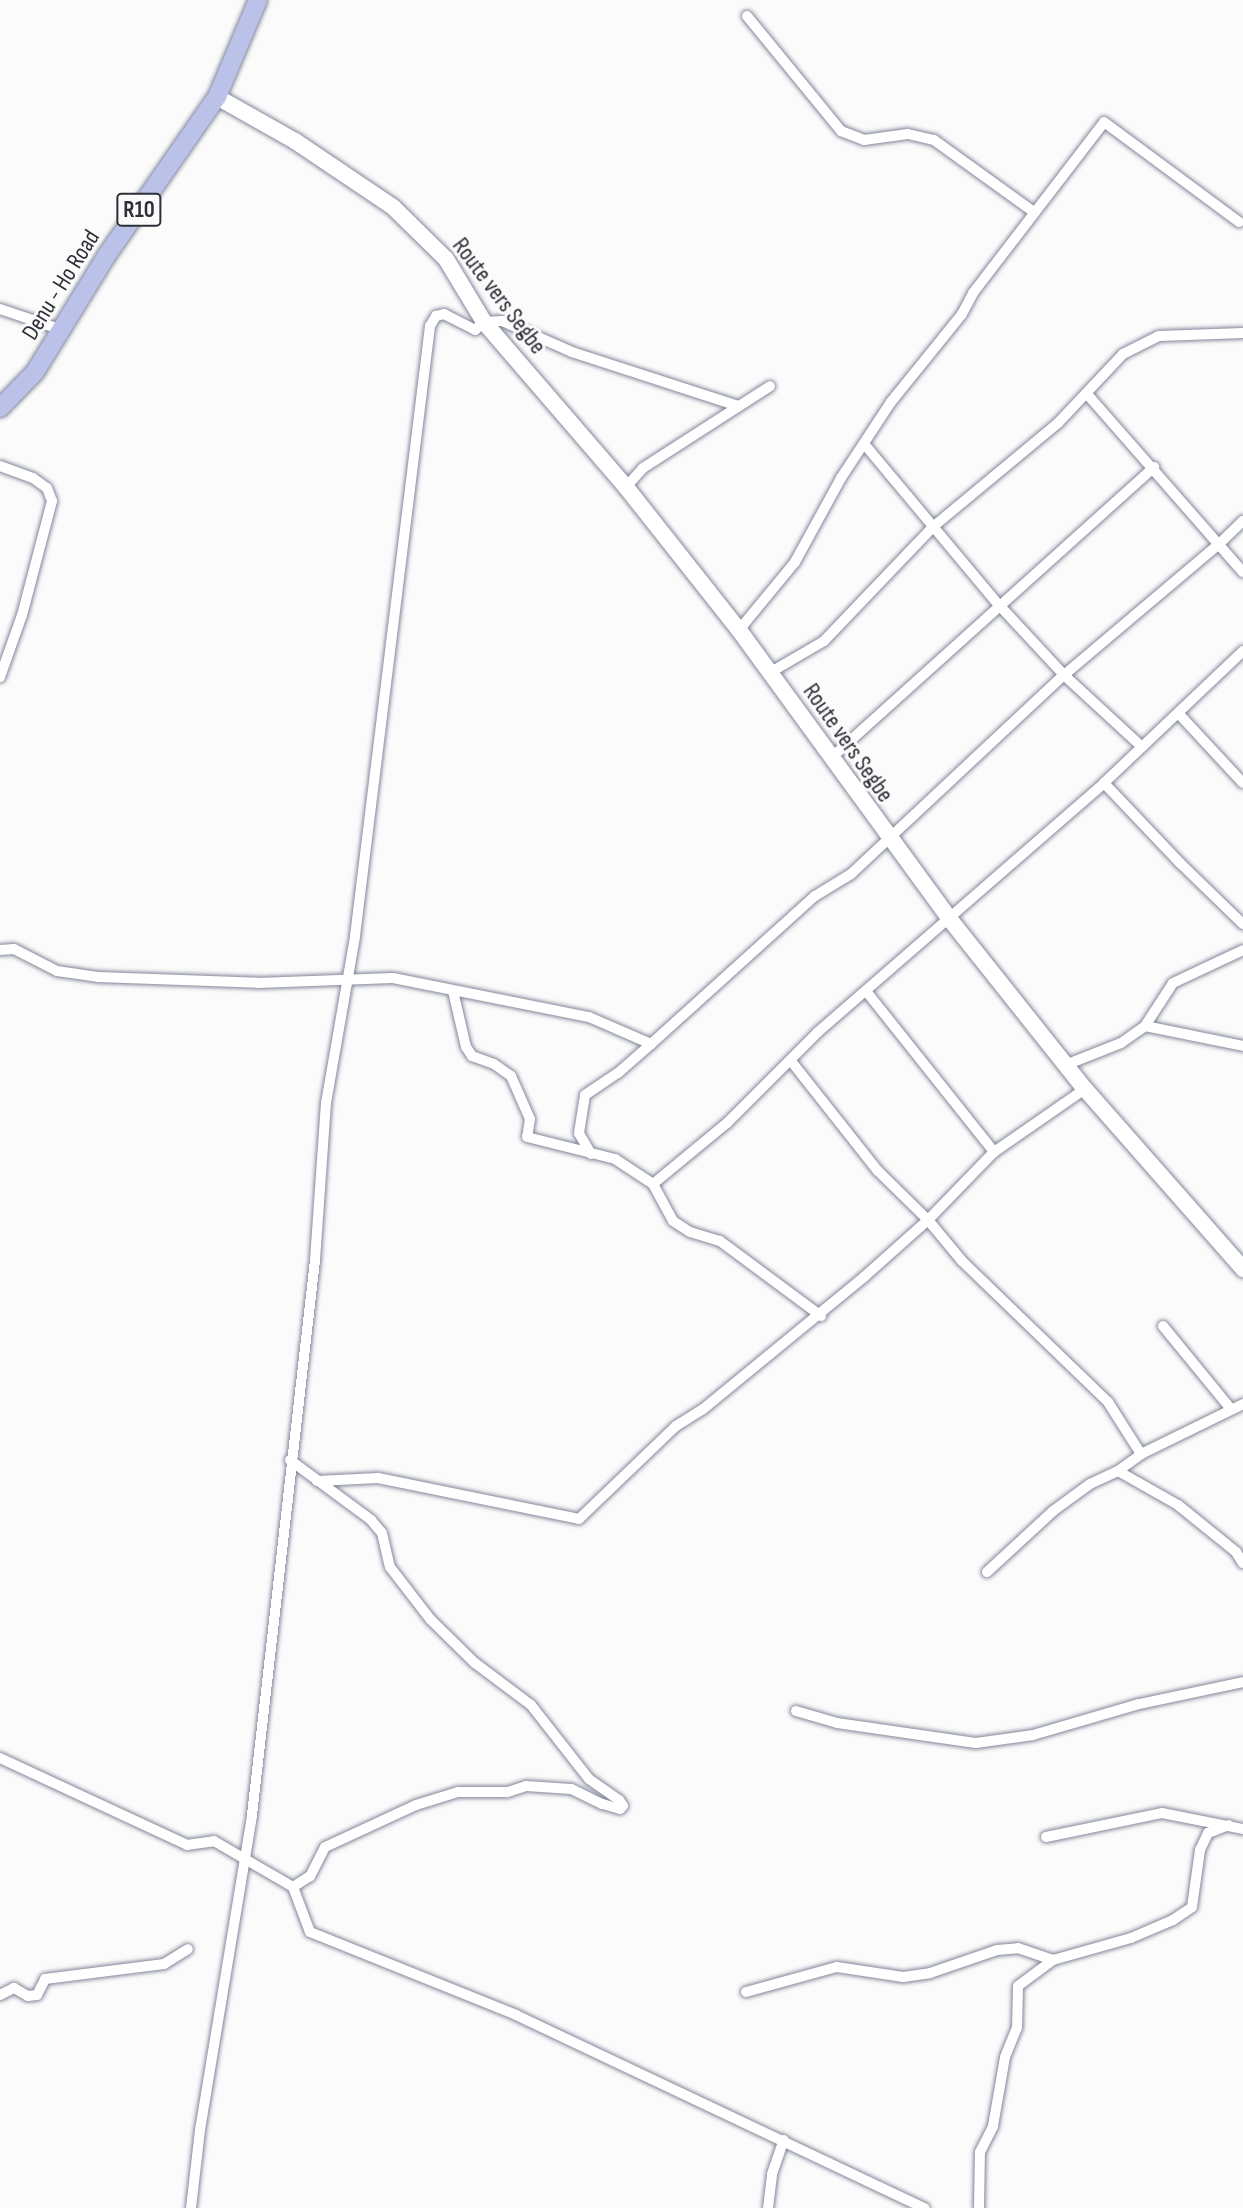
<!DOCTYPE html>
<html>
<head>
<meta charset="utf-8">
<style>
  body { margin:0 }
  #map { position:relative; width:1243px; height:2208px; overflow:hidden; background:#fbfbfb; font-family:"Sofia Sans Condensed",sans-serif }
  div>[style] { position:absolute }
  .roads { filter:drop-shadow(0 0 2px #82879a) drop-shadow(0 0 2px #82879a) }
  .street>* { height:10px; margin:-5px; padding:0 5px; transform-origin:5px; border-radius:5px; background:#fff }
  .secondary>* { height:16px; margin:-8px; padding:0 8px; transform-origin:8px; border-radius:8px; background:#fff }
  .primary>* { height:18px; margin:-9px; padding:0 9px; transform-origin:9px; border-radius:9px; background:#bac2e9 }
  span { translate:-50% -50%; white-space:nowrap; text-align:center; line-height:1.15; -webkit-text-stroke:6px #fbfbfb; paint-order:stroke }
  .shield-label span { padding:2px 5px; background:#fbfbfb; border:2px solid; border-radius:5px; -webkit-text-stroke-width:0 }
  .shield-label { font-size:23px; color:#2e3038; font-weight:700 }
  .street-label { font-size:24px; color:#2e3038 }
</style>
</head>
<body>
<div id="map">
  <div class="roads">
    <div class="street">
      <div style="left:747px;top:16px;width:149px;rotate:50.7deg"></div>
      <div style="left:841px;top:131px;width:25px;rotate:21deg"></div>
      <div style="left:864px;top:140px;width:44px;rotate:-7.8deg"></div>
      <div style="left:908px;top:134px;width:27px;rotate:13deg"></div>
      <div style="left:934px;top:140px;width:123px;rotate:35.8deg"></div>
      <div style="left:0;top:309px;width:65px;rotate:18.7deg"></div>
      <div style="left:1087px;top:394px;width:237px;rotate:48.8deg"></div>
      <div style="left:865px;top:445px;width:209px;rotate:50.1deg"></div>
      <div style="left:999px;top:605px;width:96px;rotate:47.1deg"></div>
      <div style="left:1064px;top:675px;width:106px;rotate:42.7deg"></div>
      <div style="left:0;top:466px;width:35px;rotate:20deg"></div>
      <div style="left:33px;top:478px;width:17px;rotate:36deg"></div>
      <div style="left:47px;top:488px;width:14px;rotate:69deg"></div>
      <div style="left:52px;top:501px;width:118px;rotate:104.7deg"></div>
      <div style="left:22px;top:615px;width:66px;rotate:109.5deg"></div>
      <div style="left:626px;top:487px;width:25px;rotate:-48deg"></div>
      <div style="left:643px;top:468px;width:151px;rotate:-32.8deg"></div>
      <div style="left:739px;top:630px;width:88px;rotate:-50.5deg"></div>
      <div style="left:795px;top:562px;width:96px;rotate:-61.3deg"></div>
      <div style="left:841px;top:478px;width:91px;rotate:-56.7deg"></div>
      <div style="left:891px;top:402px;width:113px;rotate:-51.1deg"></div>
      <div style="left:962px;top:314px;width:24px;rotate:-62deg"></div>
      <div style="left:973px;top:293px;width:215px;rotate:-52.5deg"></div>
      <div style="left:1104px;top:122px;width:168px;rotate:36.5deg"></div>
      <div style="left:771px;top:672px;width:61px;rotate:-30.3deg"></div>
      <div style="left:824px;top:641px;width:159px;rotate:-46.3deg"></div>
      <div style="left:934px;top:526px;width:161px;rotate:-39.7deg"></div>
      <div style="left:1058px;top:423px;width:95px;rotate:-46.7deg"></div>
      <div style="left:1123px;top:354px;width:40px;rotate:-26.6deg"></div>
      <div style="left:1159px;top:336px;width:84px;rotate:-2deg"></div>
      <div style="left:1179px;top:714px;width:94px;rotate:47.2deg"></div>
      <div style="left:831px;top:758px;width:435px;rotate:-42deg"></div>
      <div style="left:1104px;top:783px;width:110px;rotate:46.5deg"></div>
      <div style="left:1180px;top:863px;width:88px;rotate:44.1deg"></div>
      <div style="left:0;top:950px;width:14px;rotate:-4deg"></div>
      <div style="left:14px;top:949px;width:48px;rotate:27.1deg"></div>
      <div style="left:57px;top:971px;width:41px;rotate:8.3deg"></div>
      <div style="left:98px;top:977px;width:160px;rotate:2.1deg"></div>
      <div style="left:258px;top:983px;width:135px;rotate:-2.1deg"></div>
      <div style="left:393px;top:978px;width:200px;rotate:11.3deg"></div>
      <div style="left:589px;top:1017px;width:68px;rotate:23.5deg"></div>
      <div style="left:651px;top:1044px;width:221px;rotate:-42.1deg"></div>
      <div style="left:815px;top:896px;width:42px;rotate:-31.4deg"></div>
      <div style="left:851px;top:874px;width:291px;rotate:-43.1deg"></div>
      <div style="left:1064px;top:675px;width:202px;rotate:-40.2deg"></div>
      <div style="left:1218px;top:545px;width:35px;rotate:-44deg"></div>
      <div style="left:453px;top:991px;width:57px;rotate:76.9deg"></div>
      <div style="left:466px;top:1047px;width:11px;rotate:56deg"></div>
      <div style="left:472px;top:1056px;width:23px;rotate:20deg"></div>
      <div style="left:494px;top:1064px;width:21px;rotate:35deg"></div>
      <div style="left:511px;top:1076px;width:47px;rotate:66.2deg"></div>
      <div style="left:530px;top:1119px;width:18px;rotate:99deg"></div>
      <div style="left:527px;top:1137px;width:91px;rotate:14deg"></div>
      <div style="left:615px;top:1159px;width:45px;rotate:33.3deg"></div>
      <div style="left:653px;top:1184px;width:42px;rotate:61.6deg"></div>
      <div style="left:673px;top:1221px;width:20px;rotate:33deg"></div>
      <div style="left:690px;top:1232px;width:31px;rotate:17deg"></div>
      <div style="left:720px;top:1241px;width:126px;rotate:36.6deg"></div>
      <div style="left:866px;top:991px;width:206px;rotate:51.5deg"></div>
      <div style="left:1145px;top:1026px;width:100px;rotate:11.5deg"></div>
      <div style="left:791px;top:1061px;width:140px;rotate:51.7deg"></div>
      <div style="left:878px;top:1171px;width:70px;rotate:44.4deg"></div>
      <div style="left:928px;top:1220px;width:53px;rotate:50.3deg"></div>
      <div style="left:962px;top:1261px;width:203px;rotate:44deg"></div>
      <div style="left:1108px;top:1402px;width:62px;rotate:57.6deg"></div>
      <div style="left:1068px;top:1064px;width:57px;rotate:-21.6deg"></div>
      <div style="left:1121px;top:1043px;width:29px;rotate:-35deg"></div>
      <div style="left:1145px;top:1026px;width:51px;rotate:-56.9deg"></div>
      <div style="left:1173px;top:983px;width:77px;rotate:-25.2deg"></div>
      <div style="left:591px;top:1154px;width:24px;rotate:-120deg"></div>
      <div style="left:579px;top:1133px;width:38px;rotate:-81deg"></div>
      <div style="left:585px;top:1095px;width:40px;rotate:-34deg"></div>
      <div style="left:618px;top:1073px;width:44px;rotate:-41.3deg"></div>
      <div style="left:653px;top:1184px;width:96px;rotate:-39.5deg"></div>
      <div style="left:727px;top:1123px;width:129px;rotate:-45deg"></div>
      <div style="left:818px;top:1032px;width:379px;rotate:-41deg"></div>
      <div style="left:1104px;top:783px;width:192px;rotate:-43.5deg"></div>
      <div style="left:1163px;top:1326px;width:107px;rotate:50.7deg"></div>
      <div style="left:290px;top:1460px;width:101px;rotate:36.5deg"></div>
      <div style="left:371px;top:1520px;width:17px;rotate:50deg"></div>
      <div style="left:382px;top:1533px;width:35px;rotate:77deg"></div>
      <div style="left:390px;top:1567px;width:66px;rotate:52.4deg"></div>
      <div style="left:430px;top:1619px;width:63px;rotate:44.4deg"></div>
      <div style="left:475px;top:1663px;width:70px;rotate:36.9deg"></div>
      <div style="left:531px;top:1705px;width:94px;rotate:51.9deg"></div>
      <div style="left:589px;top:1779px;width:37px;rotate:35deg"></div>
      <div style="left:619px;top:1800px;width:7px;rotate:56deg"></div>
      <div style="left:623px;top:1806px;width:4px;rotate:135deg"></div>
      <div style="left:620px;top:1809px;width:19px;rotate:-164deg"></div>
      <div style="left:602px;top:1804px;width:34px;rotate:-154deg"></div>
      <div style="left:571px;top:1789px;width:45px;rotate:-176.2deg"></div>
      <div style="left:526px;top:1786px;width:20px;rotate:162deg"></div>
      <div style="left:507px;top:1792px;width:49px;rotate:180deg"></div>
      <div style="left:458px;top:1792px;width:44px;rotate:162.8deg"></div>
      <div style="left:416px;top:1805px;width:100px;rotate:155.2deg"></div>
      <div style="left:325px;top:1847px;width:33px;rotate:117deg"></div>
      <div style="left:310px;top:1876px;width:20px;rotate:147deg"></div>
      <div style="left:293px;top:1887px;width:48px;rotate:69.3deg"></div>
      <div style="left:310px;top:1932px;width:222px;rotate:21.9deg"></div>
      <div style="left:516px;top:2015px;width:452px;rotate:25.3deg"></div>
      <div style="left:1118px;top:1471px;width:69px;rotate:29.5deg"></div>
      <div style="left:1178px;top:1505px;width:75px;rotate:39deg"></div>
      <div style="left:1236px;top:1552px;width:13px;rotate:58deg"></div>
      <div style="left:317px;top:1481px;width:61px;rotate:-2.8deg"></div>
      <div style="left:378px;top:1478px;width:205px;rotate:11.5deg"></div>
      <div style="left:579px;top:1519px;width:134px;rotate:-43.8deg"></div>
      <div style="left:676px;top:1426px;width:31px;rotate:-32deg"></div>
      <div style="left:702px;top:1410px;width:210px;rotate:-39.4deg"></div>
      <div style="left:864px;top:1277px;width:86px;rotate:-41.7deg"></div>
      <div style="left:928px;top:1220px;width:95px;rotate:-45.9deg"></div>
      <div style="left:994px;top:1152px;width:111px;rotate:-34.7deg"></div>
      <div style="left:987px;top:1572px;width:90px;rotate:-42.7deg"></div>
      <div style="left:1053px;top:1511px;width:46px;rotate:-36.1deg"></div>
      <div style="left:1090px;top:1484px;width:31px;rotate:-25deg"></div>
      <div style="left:1118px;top:1471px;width:29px;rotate:-36deg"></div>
      <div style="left:1141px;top:1454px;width:114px;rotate:-26.1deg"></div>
      <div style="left:796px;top:1711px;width:43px;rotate:16.3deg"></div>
      <div style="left:837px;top:1723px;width:140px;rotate:8.2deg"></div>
      <div style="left:976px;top:1743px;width:58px;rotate:-8deg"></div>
      <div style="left:1033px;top:1735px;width:110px;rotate:-16.3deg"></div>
      <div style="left:1139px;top:1704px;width:106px;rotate:-11.9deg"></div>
      <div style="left:0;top:1758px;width:206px;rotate:24.9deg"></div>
      <div style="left:187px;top:1845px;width:27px;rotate:-8deg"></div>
      <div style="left:214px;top:1841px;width:91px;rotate:30.2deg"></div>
      <div style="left:1046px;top:1837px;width:118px;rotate:-11.7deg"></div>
      <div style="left:1162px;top:1813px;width:83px;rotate:11.2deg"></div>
      <div style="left:746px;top:1992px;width:94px;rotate:-15.4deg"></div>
      <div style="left:837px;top:1967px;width:67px;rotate:8.6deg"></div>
      <div style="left:903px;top:1977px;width:27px;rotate:-8deg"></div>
      <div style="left:930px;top:1973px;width:71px;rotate:-18.9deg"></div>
      <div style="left:997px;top:1950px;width:21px;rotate:-5deg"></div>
      <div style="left:1018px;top:1948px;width:37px;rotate:19deg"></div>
      <div style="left:0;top:1995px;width:16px;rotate:-27deg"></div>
      <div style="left:14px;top:1988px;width:16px;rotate:30deg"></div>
      <div style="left:28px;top:1996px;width:9px;rotate:-6deg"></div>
      <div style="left:37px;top:1995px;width:18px;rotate:-63deg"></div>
      <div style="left:45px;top:1979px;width:120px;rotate:-7.2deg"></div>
      <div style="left:164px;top:1964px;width:28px;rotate:-32deg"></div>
      <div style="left:191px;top:2208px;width:79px;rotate:-83.4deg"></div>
      <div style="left:200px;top:2130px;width:319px;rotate:-80.6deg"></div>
      <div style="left:252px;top:1815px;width:559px;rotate:-83.52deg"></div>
      <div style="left:315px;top:1260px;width:157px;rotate:-86deg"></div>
      <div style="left:326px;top:1103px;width:169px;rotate:-80.1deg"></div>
      <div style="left:355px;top:936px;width:615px;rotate:-82.99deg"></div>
      <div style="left:430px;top:326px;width:12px;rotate:-59deg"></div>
      <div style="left:436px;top:316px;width:8px;rotate:-14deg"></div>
      <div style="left:444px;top:314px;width:35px;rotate:27deg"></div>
      <div style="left:475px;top:330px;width:12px;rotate:-42deg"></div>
      <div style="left:484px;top:322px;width:18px;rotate:-3deg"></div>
      <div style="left:502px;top:321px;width:77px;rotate:23.9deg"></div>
      <div style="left:572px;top:352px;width:175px;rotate:18deg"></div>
      <div style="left:768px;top:2208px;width:34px;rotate:-83deg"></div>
      <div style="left:772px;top:2174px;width:36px;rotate:-71deg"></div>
      <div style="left:979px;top:2208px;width:56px;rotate:-89deg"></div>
      <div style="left:980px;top:2152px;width:29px;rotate:-63deg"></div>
      <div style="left:993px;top:2126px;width:70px;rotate:-80.1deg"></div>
      <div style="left:1005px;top:2057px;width:31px;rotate:-68deg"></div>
      <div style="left:1017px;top:2028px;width:42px;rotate:-88.6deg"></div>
      <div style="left:1018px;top:1986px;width:44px;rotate:-36.6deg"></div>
      <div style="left:1053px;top:1960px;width:81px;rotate:-15.8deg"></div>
      <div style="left:1131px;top:1938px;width:46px;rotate:-23.2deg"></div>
      <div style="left:1173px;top:1920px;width:23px;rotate:-34deg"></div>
      <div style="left:1192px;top:1907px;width:58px;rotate:-82deg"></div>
      <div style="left:1200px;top:1850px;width:19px;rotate:-65deg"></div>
      <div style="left:1208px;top:1833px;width:22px;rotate:-21deg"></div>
    </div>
    <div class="secondary">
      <div style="left:217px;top:97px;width:90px;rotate:29.4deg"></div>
      <div style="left:295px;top:141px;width:118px;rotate:34deg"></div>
      <div style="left:393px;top:207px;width:74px;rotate:44.5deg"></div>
      <div style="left:446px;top:259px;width:74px;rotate:58.9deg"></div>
      <div style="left:484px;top:322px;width:218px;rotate:49.3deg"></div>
      <div style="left:626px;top:487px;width:182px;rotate:51.7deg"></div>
      <div style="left:739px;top:630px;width:355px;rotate:53.9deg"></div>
      <div style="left:948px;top:917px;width:220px;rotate:51.5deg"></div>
      <div style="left:1085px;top:1089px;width:240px;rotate:48.7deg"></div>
    </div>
    <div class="primary">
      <div style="left:0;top:408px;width:50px;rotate:-45.8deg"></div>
      <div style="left:35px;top:372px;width:137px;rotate:-58.4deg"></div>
      <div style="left:107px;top:255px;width:193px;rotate:-55.2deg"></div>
      <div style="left:217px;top:97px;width:105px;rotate:-67.1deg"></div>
    </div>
  </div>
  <div class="shield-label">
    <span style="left:139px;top:210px">R10</span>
  </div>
  <div class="street-label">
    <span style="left:61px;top:285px;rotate:-58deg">Denu - Ho Road</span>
    <span style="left:499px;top:296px;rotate:53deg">Route vers Segbe</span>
    <span style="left:848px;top:743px;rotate:55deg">Route vers Segbe</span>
  </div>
</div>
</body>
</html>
